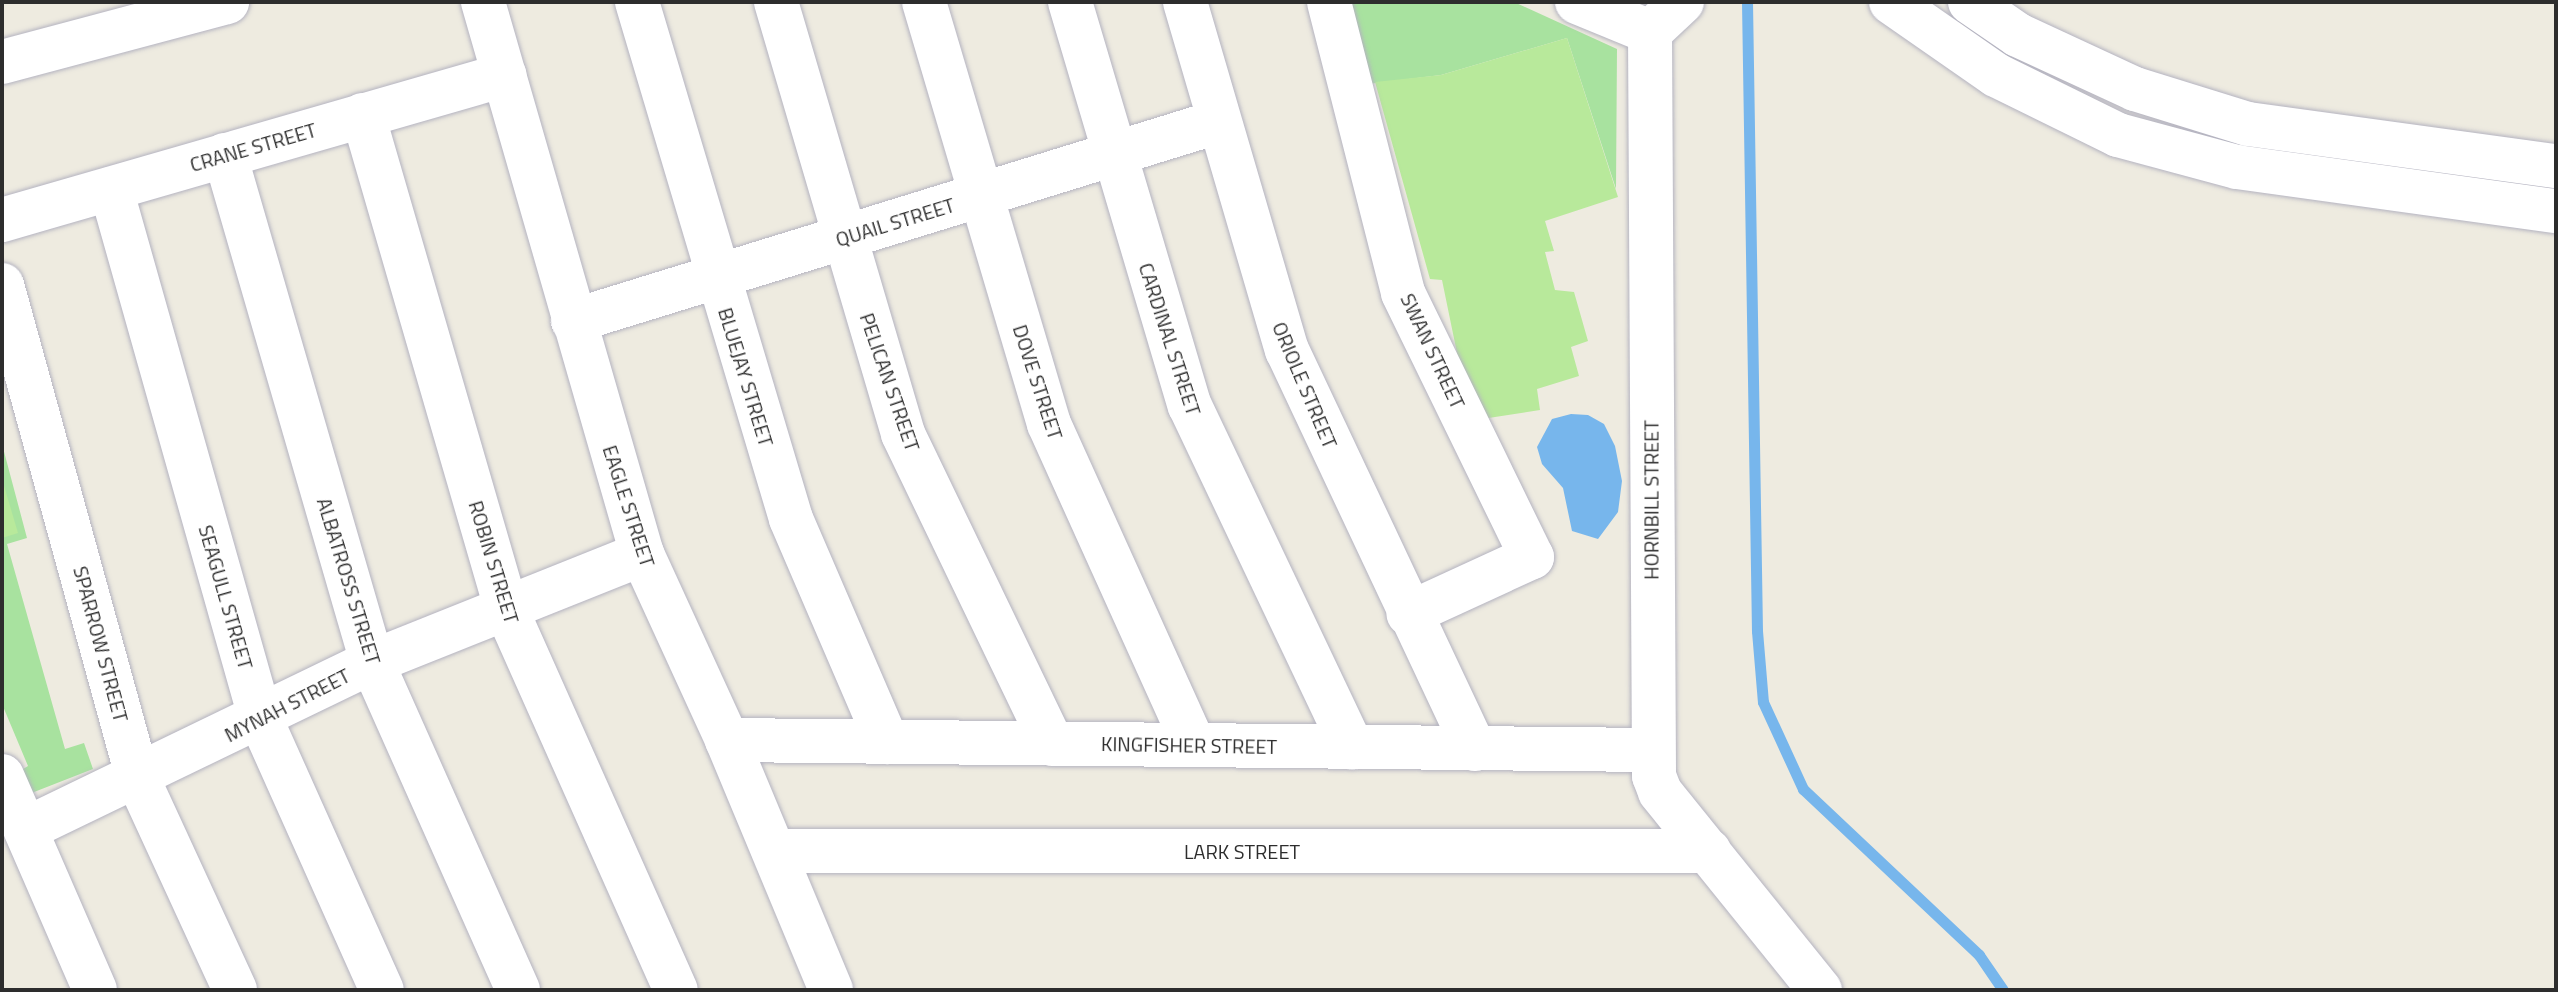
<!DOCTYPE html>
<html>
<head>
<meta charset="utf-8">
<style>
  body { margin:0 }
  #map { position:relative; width:2558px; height:992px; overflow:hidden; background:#eeebe0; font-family:"Titillium Web",sans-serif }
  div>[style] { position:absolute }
  .green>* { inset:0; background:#a8e29f }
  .pitch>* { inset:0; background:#b8e99b }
  .water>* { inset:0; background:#77b6ec }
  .stream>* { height:11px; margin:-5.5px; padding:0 5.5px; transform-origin:5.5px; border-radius:5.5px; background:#77b6ec }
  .roads { filter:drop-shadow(0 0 2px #b4b3c0) drop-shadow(0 0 2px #b4b3c0) }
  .minor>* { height:44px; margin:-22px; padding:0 22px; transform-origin:22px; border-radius:22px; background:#fff }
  span { translate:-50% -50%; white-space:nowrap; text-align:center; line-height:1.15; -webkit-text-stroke:6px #fff; paint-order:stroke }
  .street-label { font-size:20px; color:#2d2d2d }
  .frame { position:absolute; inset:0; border:4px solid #2d2d2d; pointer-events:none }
</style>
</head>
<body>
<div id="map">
  <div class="green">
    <div style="clip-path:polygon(1336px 2px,1514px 2px,1617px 49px,1616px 189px,1567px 38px,1441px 75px,1360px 85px)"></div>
    <div style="clip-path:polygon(2px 444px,27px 538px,7px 544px,65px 749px,84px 743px,93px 769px,11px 801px,2px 782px,28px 766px,2px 704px)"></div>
  </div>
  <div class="pitch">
    <div style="clip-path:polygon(1567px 38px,1618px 197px,1545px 221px,1554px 251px,1545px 252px,1555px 290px,1574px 292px,1588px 341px,1571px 347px,1579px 376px,1537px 389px,1540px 410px,1482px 419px,1458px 358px,1442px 280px,1430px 279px,1375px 82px,1441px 75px)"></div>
    <div style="clip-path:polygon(2px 479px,18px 533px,2px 538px)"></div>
  </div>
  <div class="water">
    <div style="clip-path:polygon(1571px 414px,1588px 415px,1604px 424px,1615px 446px,1622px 481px,1618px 512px,1598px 539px,1572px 531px,1563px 488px,1542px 464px,1537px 447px,1552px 419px)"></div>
  </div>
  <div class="stream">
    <div style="left:1747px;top:2px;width:629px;rotate:89.09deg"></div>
    <div style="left:1757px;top:631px;width:71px;rotate:85.2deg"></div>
    <div style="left:1763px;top:702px;width:96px;rotate:65.3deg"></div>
    <div style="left:1803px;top:789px;width:242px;rotate:43.3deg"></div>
    <div style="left:1979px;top:955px;width:42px;rotate:55.6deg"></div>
  </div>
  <div class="roads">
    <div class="minor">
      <div style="left:483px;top:2px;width:574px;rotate:73.93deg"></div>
      <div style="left:642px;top:554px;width:205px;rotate:65.4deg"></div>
      <div style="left:727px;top:740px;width:271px;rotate:67.4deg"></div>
      <div style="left:637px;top:2px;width:539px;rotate:73.41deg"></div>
      <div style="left:791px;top:519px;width:243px;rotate:66.7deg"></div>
      <div style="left:776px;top:2px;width:450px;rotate:73.6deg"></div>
      <div style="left:903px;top:434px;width:344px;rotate:64.3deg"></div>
      <div style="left:924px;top:2px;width:440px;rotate:73.5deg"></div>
      <div style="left:1049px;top:424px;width:352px;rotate:65.7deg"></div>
      <div style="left:1070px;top:2px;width:421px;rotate:73.5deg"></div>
      <div style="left:1190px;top:406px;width:378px;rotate:64.6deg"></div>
      <div style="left:1185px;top:2px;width:363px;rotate:73.7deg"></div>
      <div style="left:1287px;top:350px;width:441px;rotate:64.8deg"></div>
      <div style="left:1329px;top:2px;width:300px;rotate:75.7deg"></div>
      <div style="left:1403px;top:293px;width:294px;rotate:64deg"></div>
      <div style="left:1532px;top:557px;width:136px;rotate:155.3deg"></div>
      <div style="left:1577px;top:2px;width:79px;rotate:22.3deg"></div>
      <div style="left:1650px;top:32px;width:744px;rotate:89.69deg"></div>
      <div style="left:1654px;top:776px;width:17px;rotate:69deg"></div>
      <div style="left:1660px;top:792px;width:255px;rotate:51.1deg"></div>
      <div style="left:1891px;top:2px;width:128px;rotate:34.8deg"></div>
      <div style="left:1996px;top:75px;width:136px;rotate:26.2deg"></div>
      <div style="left:2118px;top:135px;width:123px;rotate:15.1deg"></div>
      <div style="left:2237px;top:167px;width:322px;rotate:7.9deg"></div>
      <div style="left:1970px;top:2px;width:58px;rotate:34.5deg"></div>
      <div style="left:2018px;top:35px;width:129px;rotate:24.8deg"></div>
      <div style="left:2135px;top:89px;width:118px;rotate:17.2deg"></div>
      <div style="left:2248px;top:124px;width:311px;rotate:7.8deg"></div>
      <div style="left:1650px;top:32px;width:44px;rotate:-43.2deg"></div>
      <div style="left:2px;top:62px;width:233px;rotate:-14.9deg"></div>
      <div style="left:363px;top:115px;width:516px;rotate:73.81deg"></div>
      <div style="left:507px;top:611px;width:415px;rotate:66deg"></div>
      <div style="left:225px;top:155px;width:528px;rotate:73.83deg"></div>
      <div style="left:372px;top:662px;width:359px;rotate:66deg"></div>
      <div style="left:111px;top:189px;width:552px;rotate:74.23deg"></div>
      <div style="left:261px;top:720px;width:296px;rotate:65.9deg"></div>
      <div style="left:2px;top:220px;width:523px;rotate:-16.11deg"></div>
      <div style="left:2px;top:285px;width:512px;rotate:74.61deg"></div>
      <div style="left:138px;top:779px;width:232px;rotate:65.3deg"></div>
      <div style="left:573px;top:321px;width:674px;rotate:-17.17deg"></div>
      <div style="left:727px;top:740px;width:925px;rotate:0.62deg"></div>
      <div style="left:2px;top:776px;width:233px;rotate:66.5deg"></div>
      <div style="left:26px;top:829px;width:384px;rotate:-25.8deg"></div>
      <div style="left:372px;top:662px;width:291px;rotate:-21.8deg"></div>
      <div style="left:775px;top:851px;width:934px"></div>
    </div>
  </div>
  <div class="street-label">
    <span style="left:253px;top:147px;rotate:-16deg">CRANE STREET</span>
    <span style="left:895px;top:222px;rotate:-17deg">QUAIL STREET</span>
    <span style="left:1170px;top:339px;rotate:72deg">CARDINAL STREET</span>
    <span style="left:1433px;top:351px;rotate:65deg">SWAN STREET</span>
    <span style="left:746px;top:377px;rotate:73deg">BLUEJAY STREET</span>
    <span style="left:890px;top:382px;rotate:71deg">PELICAN STREET</span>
    <span style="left:1038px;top:382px;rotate:72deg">DOVE STREET</span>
    <span style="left:1305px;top:385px;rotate:67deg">ORIOLE STREET</span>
    <span style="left:1651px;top:500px;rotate:-90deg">HORNBILL STREET</span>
    <span style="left:629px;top:506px;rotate:72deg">EAGLE STREET</span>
    <span style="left:494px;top:562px;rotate:73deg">ROBIN STREET</span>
    <span style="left:349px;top:581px;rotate:73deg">ALBATROSS STREET</span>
    <span style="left:226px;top:597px;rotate:74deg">SEAGULL STREET</span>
    <span style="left:101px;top:644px;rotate:75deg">SPARROW STREET</span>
    <span style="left:287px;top:705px;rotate:-27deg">MYNAH STREET</span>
    <span style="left:1189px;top:745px;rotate:1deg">KINGFISHER STREET</span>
    <span style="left:1242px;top:851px">LARK STREET</span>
  </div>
  <div class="frame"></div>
</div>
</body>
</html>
